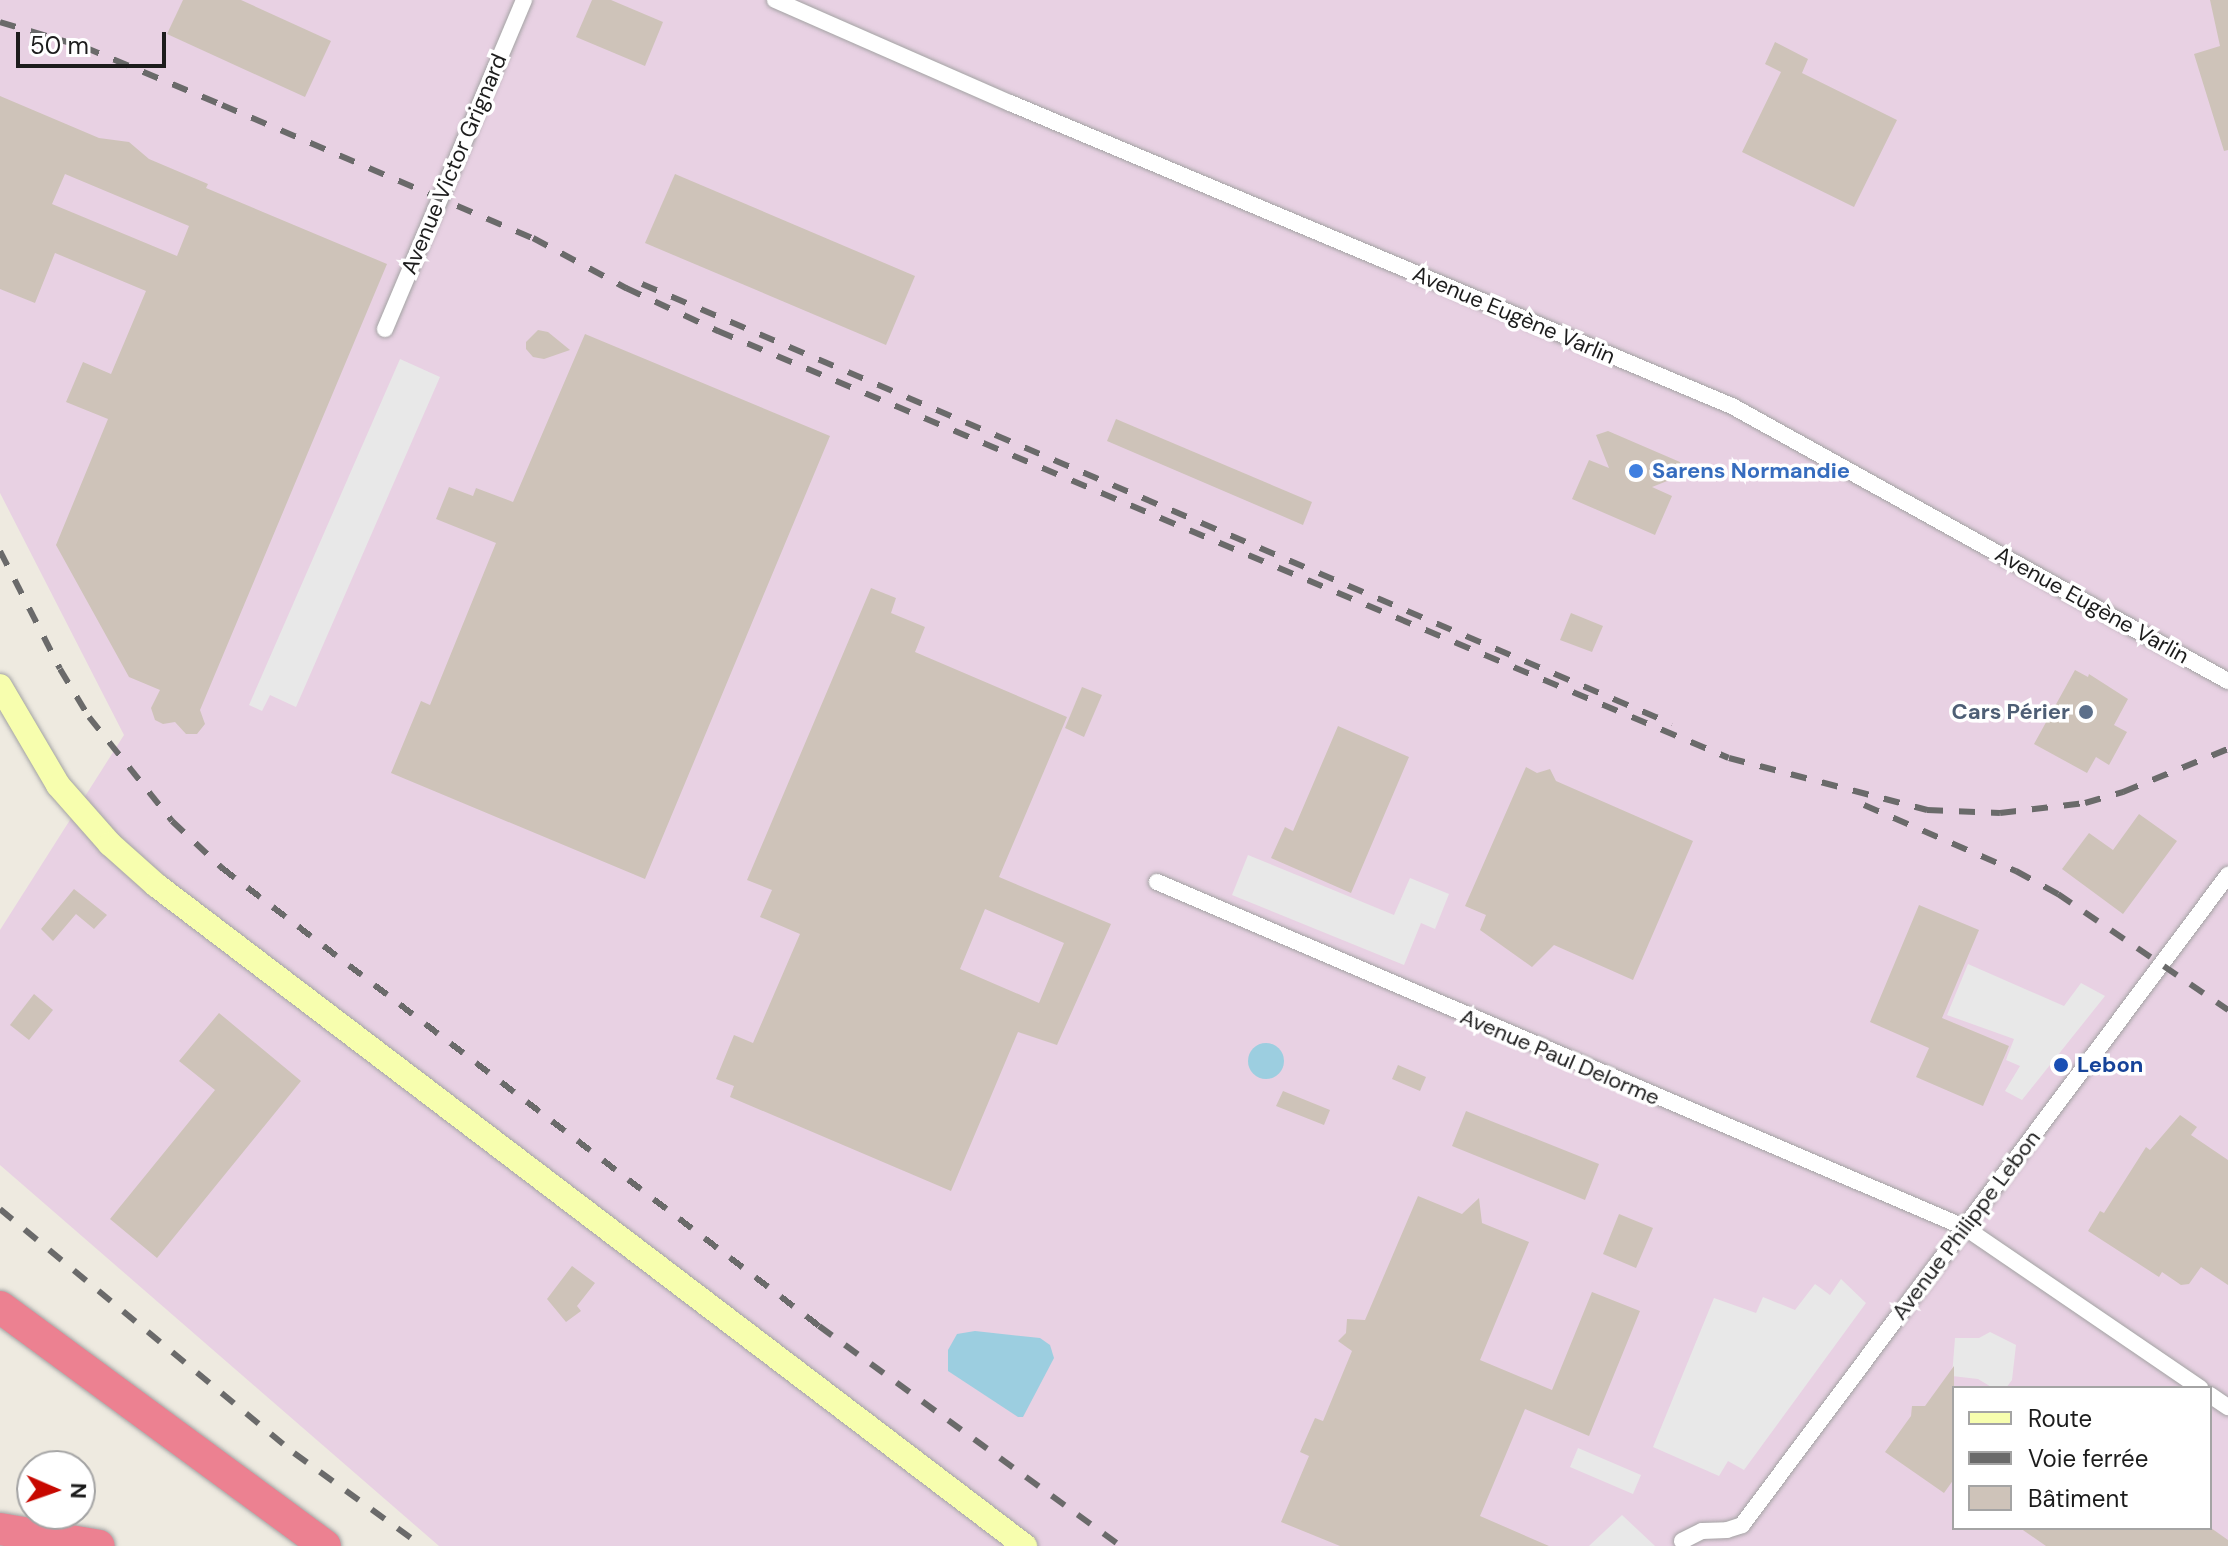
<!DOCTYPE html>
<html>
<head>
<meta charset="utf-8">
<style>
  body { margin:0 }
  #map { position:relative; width:2228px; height:1546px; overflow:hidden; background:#eeeae0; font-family:"DM Sans",sans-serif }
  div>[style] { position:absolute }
  .industrial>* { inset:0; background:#e8d1e3 }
  .parking>* { inset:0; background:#e8e8e8 }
  .water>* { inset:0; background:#9ccee0 }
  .round { border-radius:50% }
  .building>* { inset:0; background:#cec3b9 }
  .roads { filter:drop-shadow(0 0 2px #a3a3a3) drop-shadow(0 0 2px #a3a3a3) }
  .street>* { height:16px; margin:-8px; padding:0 8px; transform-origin:8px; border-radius:8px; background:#fff }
  .secondary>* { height:24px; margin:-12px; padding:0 12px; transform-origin:12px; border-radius:12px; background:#f7feae }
  .highway>* { height:32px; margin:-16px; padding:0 16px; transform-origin:16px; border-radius:16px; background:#ec8191 }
  .rail>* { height:6px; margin-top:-3px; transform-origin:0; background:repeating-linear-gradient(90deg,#6a6a6a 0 16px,transparent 0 32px) }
  .dots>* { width:22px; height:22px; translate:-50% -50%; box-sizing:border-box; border:4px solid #fff; border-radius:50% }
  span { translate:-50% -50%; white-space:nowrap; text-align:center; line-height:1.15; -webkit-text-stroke:7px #fff; paint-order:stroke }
  .street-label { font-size:22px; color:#1c1c1c }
  .shop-label { font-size:22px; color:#366cbe; font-weight:700 }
  .left { translate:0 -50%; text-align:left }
  .service-label { font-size:22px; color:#4e5e75; font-weight:700 }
  .right { translate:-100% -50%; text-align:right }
  .transit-label { font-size:22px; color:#164399; font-weight:700 }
  .legend { position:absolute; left:1952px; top:1386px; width:260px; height:144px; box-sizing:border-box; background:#fff; border:2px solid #a4a4a4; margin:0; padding:10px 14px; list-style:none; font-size:24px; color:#1c1c1c }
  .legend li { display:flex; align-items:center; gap:16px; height:40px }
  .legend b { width:40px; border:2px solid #a4a4a4 }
  .north { position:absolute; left:16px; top:1450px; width:80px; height:80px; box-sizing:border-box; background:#fff; border:2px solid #a4a4a4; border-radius:50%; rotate:92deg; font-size:22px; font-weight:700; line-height:32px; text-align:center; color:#1c1c1c }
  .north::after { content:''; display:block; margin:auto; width:28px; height:36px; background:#c70800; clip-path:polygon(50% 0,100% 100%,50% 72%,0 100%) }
  .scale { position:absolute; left:16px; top:32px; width:150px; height:36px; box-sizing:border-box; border:4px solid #1c1c1c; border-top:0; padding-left:10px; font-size:24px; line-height:28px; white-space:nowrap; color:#1c1c1c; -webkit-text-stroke:6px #fff; paint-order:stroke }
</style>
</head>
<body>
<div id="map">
  <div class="industrial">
    <div style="clip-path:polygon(evenodd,0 0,2228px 0,2228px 1546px,439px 1546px,0 1165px,0 930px,124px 735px,0 493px,0 0,1954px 1388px,2210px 1388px,2210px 1528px,1954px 1528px,1954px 1388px)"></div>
  </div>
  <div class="parking">
    <div style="clip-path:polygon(400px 359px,440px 377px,296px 707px,270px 695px,262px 711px,249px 705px)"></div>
    <div style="clip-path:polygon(1248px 855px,1394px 915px,1410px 878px,1449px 894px,1435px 929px,1421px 923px,1404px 965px,1232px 895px)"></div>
    <div style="clip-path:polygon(1968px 964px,2064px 1006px,2081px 983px,2105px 996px,2022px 1100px,2005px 1091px,2020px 1066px,2006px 1060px,2014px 1039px,1947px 1015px)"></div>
    <div style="clip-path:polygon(1841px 1279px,1866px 1303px,1744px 1470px,1728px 1461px,1719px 1476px,1653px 1447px,1714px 1298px,1756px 1313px,1763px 1297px,1795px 1310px,1815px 1284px,1830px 1295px)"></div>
    <div style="clip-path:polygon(1990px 1332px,2016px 1345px,2012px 1380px,2006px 1388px,1993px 1388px,1978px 1379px,1952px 1376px,1955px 1338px,1979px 1338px)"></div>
    <div style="clip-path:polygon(1578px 1448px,1641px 1475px,1633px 1494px,1570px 1467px)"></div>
    <div style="clip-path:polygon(1622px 1515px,1655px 1546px,1589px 1546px)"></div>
  </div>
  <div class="water">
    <div class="round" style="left:1248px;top:1043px;width:36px;height:36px"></div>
    <div style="clip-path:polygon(975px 1331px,1040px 1338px,1050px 1345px,1054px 1358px,1023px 1417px,1018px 1417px,948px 1371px,948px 1350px,957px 1334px)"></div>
  </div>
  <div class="building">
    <div style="clip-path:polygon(183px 0,241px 0,331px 41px,305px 97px,167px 34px)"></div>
    <div style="clip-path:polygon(592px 0,611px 0,663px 22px,645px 66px,576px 37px)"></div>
    <div style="clip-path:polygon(2210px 0,2228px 0,2228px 150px,2224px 151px,2194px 54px,2220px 46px)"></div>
    <div style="clip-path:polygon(1775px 42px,1808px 59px,1802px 73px,1897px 120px,1854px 207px,1742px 152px,1781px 72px,1765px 64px)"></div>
    <div style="clip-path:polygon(evenodd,0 96px,99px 138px,129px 142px,149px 159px,208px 184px,206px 188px,387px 264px,200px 710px,205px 724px,197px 734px,186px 734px,175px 722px,163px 724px,155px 720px,151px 708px,160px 690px,129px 677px,56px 545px,108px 419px,66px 402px,83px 362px,111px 374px,146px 291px,55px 253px,35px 303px,0 289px,0 96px,65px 174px,189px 226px,177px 256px,52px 204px,65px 174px)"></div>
    <div style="clip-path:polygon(675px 174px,915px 276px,886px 345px,645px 243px)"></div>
    <div style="clip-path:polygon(538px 330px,548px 332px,570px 350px,544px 359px,533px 357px,526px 349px,526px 342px)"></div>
    <div style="clip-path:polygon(585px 334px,830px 436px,645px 879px,391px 773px,421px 701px,430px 705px,496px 543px,436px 519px,449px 487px,473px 496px,476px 488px,513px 502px)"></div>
    <div style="clip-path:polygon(1116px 419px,1312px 502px,1303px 525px,1107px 441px)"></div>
    <div style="clip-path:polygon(1608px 431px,1680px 462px,1685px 474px,1652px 487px,1672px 496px,1655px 535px,1572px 499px,1589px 460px,1609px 468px,1596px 435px)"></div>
    <div style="clip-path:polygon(evenodd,871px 588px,896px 598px,891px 613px,925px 627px,915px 652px,1067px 717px,999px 877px,1111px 924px,1057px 1045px,1018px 1032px,951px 1191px,730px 1097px,734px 1086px,716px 1079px,734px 1035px,753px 1043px,800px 934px,760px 917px,772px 890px,747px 880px,871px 588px,985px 909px,1064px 943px,1039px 1003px,960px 969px,985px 909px)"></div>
    <div style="clip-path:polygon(1571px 613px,1603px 626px,1592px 652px,1560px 640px)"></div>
    <div style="clip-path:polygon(2075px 670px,2088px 677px,2089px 674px,2128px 699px,2114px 725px,2127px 732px,2109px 765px,2096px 757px,2087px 773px,2034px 744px)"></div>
    <div style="clip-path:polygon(1082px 687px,1102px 695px,1084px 737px,1065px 728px)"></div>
    <div style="clip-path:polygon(1338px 726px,1409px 757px,1351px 893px,1271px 858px,1285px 827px,1293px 831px)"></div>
    <div style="clip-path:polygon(1526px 767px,1537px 773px,1550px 769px,1556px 781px,1693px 841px,1633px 980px,1554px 945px,1532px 967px,1480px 930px,1486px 915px,1465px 906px)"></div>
    <div style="clip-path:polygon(2139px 814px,2177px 841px,2123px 914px,2062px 869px,2089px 833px,2113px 850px)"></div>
    <div style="clip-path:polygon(74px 889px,107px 915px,94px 929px,76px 914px,53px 941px,41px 929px)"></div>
    <div style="clip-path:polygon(1919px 905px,1979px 930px,1942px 1018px,2009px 1046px,1983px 1106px,1916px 1077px,1929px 1048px,1870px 1022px)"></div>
    <div style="clip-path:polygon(34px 994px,53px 1010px,29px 1040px,10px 1025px)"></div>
    <div style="clip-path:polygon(219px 1013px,301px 1081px,157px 1258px,110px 1219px,215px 1090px,179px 1061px)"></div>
    <div style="clip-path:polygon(1398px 1065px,1426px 1077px,1420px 1091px,1392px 1079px)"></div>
    <div style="clip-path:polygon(1283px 1091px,1330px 1110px,1324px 1125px,1276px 1106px)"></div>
    <div style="clip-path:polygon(1466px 1111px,1599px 1164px,1585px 1200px,1452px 1146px)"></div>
    <div style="clip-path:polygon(2180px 1115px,2197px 1127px,2191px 1135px,2228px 1160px,2228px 1285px,2201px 1267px,2189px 1284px,2181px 1285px,2162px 1272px,2159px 1277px,2088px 1231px,2100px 1211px,2104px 1213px,2146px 1147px,2150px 1150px)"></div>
    <div style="clip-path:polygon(1418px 1196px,1462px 1214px,1479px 1198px,1482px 1223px,1529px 1242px,1480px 1360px,1552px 1390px,1592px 1292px,1640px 1311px,1589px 1436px,1525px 1409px,1480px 1516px,1549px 1546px,1340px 1546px,1281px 1522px,1309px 1456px,1300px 1452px,1315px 1418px,1323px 1421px,1352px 1351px,1338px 1341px,1346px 1333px,1347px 1319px,1365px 1320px)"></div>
    <div style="clip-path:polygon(1619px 1214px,1653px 1228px,1636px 1268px,1603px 1254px)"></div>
    <div style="clip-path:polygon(572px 1266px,595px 1283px,577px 1306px,581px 1311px,566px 1322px,547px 1299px)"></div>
    <div style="clip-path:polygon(1954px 1366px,1954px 1479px,1944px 1493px,1885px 1452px,1911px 1416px,1912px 1406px,1925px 1406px)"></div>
    <div style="clip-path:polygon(2020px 1528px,2211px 1528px,2228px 1540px,2228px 1546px,2046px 1546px)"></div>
  </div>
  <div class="roads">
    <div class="street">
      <div style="left:775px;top:0;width:257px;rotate:23.7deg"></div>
      <div style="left:1010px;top:103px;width:783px;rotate:22.77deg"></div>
      <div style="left:1732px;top:406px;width:567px;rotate:29.01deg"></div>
      <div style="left:385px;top:329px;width:357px;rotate:-67.1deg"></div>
      <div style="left:1157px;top:882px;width:878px;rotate:23.15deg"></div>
      <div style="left:1964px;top:1227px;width:286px;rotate:34.3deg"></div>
      <div style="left:2210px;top:1395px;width:22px;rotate:34deg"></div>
      <div style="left:1682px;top:1541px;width:22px;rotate:-27deg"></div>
      <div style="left:1702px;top:1531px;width:25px;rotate:-2deg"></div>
      <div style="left:1727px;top:1530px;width:16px;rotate:-18deg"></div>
      <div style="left:1742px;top:1525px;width:812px;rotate:-53.21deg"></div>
    </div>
    <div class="secondary">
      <div style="left:0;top:686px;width:115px;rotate:59.6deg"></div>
      <div style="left:58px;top:785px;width:79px;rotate:48.6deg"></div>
      <div style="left:110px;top:844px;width:62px;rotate:41.7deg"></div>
      <div style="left:156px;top:885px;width:1092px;rotate:37.26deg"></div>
    </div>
    <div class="highway">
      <div style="left:0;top:1307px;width:403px;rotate:36.3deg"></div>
      <div style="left:0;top:1529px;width:100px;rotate:9.7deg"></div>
    </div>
  </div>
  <div class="rail">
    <div style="left:0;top:22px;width:88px;rotate:16.6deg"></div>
    <div style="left:84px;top:47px;width:150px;rotate:22.8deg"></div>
    <div style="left:222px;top:105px;width:338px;rotate:23.2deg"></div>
    <div style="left:533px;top:238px;width:106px;rotate:28.3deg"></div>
    <div style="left:626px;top:288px;width:102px;rotate:25.1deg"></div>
    <div style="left:718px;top:331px;width:1097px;rotate:22.9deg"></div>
    <div style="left:1729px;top:758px;width:205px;rotate:14.7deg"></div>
    <div style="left:1927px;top:810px;width:73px;rotate:2.4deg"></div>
    <div style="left:2000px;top:813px;width:86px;rotate:-6.7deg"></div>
    <div style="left:2085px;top:803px;width:40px;rotate:-16deg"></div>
    <div style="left:2123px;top:792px;width:113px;rotate:-22.3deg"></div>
    <div style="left:642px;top:284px;width:1120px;rotate:23.13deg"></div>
    <div style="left:0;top:551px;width:132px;rotate:63deg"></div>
    <div style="left:60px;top:669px;width:56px;rotate:58.9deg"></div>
    <div style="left:89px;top:717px;width:133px;rotate:51.4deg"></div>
    <div style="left:172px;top:821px;width:69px;rotate:43.2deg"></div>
    <div style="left:222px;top:868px;width:752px;rotate:37.49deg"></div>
    <div style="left:819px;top:1326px;width:374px;rotate:36.1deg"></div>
    <div style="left:1864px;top:805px;width:166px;rotate:23.5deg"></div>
    <div style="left:2016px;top:871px;width:48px;rotate:28.7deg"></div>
    <div style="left:2058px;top:894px;width:206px;rotate:34.3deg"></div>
    <div style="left:0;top:1209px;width:382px;rotate:39.7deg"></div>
    <div style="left:294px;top:1453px;width:158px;rotate:36deg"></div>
  </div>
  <div class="dots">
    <div style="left:1636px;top:471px;background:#3f7fe0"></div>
    <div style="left:2086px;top:712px;background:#5c6f8a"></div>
    <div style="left:2061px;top:1065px;background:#1a4fb4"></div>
  </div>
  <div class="street-label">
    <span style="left:454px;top:164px;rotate:-67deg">Avenue Victor Grignard</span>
    <span style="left:1514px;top:315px;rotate:23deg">Avenue Eugène Varlin</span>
    <span style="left:2092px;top:605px;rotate:29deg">Avenue Eugène Varlin</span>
    <span style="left:1560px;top:1057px;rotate:23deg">Avenue Paul Delorme</span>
    <span style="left:1966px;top:1225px;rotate:-53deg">Avenue Philippe Lebon</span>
  </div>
  <div class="shop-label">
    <span class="left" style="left:1652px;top:471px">Sarens Normandie</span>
  </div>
  <div class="service-label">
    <span class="right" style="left:2070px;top:712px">Cars Périer</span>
  </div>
  <div class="transit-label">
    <span class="left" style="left:2077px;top:1065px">Lebon</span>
  </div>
  <ul class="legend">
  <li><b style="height:10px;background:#f7feae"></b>Route</li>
  <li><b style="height:10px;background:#6a6a6a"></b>Voie ferrée</li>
  <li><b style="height:22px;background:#cec3b9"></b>Bâtiment</li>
  </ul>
  <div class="north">N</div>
  <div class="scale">50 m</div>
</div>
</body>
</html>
